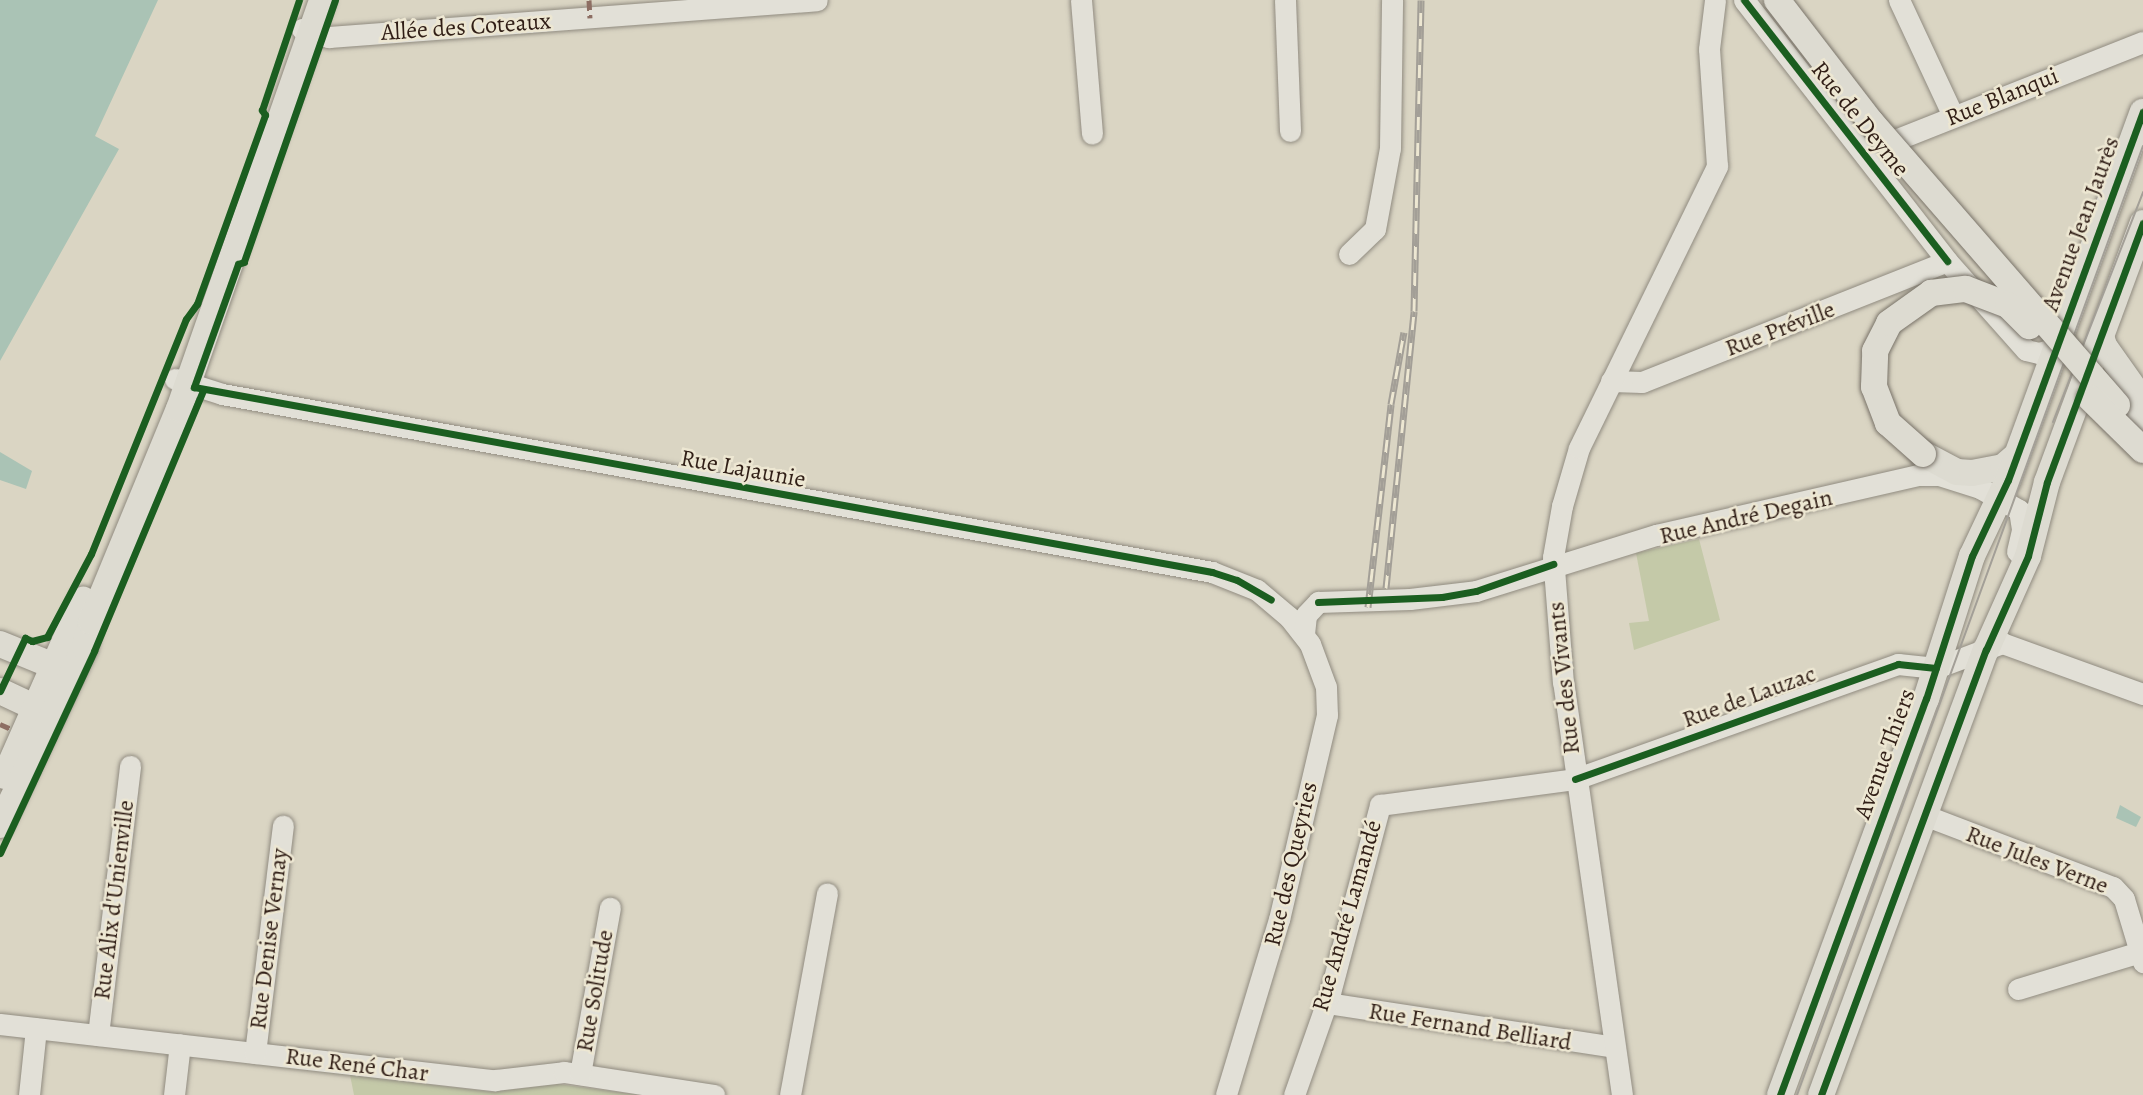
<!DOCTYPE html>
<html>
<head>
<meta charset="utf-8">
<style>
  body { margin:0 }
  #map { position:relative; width:2143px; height:1095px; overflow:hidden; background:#dad5c3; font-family:Alegreya,serif }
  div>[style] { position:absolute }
  .green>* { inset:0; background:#c4c9a8 }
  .water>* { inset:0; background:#aac3b5 }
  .roads { filter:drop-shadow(0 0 2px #908b80) drop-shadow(0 0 2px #908b80) }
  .minor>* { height:21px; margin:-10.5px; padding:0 10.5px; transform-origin:10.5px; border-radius:10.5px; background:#e2e0d7 }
  .major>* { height:26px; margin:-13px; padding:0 13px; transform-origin:13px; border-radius:13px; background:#dddbd1 }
  .tram>* { height:2px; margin:-1px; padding:0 1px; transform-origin:1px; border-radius:1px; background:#a39f97 }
  .rail>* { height:7px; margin-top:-3.5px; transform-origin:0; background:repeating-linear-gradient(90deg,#ede7d2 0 13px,#a39f97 0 26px); box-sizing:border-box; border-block:2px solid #a39f97 }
  .bridges { filter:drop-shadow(0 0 2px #787268) drop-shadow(0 0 2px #787268) }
  .major-bridge>* { height:26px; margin:-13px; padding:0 13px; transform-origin:13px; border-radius:13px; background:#dddbd1 }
  .quiet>* { height:5px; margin-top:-2.5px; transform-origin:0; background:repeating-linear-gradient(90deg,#8d6e63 0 10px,transparent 0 15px) }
  .cycleway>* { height:7px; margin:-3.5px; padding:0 3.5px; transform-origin:3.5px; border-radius:3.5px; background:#1b5e20 }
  span { translate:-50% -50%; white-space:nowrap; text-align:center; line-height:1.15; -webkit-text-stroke:5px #ede7d2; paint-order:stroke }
  .street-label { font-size:24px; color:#301e16 }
</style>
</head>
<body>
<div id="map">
  <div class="green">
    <div style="clip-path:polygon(1699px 539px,1720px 620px,1634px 650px,1629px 623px,1649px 621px,1636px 553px)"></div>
    <div style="clip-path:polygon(350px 1075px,492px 1092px,558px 1084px,639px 1095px,354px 1095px)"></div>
  </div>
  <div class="water">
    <div style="clip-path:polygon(0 0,158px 0,95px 136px,119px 149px,0 361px)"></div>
    <div style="clip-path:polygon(0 452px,32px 471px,26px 489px,0 480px)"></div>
    <div style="clip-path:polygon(2120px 805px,2141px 817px,2136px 827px,2116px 818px)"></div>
  </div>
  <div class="roads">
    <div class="minor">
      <div style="left:1081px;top:0;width:134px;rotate:85.3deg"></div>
      <div style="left:1285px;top:0;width:131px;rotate:87.8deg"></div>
      <div style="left:1744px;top:0;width:331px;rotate:52.1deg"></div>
      <div style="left:1947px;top:261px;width:119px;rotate:48.4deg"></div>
      <div style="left:2026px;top:350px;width:13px;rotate:13deg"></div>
      <div style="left:2039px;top:353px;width:27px;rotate:-17deg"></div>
      <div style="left:1899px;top:0;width:128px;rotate:65deg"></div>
      <div style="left:302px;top:29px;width:28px;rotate:17deg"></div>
      <div style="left:329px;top:37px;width:489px;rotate:-4.3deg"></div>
      <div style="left:1875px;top:148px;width:288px;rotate:-21.6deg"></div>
      <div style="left:1349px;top:254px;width:36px;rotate:-44deg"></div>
      <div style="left:1375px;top:229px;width:82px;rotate:-79.5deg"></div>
      <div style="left:1390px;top:148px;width:148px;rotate:-89.2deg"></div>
      <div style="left:175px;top:379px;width:49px;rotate:17.7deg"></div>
      <div style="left:222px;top:394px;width:1006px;rotate:10.19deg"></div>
      <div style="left:1212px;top:572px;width:48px;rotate:21.8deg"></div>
      <div style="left:1257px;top:590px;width:42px;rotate:40.2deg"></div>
      <div style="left:1289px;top:617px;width:34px;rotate:52deg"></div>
      <div style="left:1310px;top:644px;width:46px;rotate:69.6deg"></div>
      <div style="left:1326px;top:687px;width:28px;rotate:88deg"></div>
      <div style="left:1327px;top:715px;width:210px;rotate:103.2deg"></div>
      <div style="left:1279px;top:919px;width:184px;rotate:106.8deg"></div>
      <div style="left:1611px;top:381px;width:31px;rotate:2deg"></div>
      <div style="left:1642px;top:382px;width:328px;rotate:-21.6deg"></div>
      <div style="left:1304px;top:634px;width:19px;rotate:-84deg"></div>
      <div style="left:1306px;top:615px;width:18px;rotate:-47deg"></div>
      <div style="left:1318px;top:602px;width:92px;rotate:-1.9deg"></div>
      <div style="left:1410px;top:599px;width:66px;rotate:-6.9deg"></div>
      <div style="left:1476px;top:591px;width:189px;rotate:-17.3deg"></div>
      <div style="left:1656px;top:535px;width:270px;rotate:-12.9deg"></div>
      <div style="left:1919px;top:475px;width:20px"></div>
      <div style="left:1939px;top:475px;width:43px;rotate:17.6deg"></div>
      <div style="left:1980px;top:488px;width:45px;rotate:29.4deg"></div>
      <div style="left:2019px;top:510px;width:20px;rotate:81deg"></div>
      <div style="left:2022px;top:530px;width:22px;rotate:103deg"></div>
      <div style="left:1924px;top:815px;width:202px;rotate:20.9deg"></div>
      <div style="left:2113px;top:887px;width:16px;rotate:47deg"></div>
      <div style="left:2124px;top:899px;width:66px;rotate:73.2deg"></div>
      <div style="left:2018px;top:989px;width:127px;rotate:-16.9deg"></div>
      <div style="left:1327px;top:1003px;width:290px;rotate:8.7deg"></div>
      <div style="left:0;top:1024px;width:498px;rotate:6.5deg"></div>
      <div style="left:495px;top:1080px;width:69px;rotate:-6.6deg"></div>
      <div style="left:564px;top:1072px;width:152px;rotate:8.7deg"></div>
      <div style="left:98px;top:1035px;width:271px;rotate:-83.2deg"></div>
      <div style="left:255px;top:1053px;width:229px;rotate:-83deg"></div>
      <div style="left:580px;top:1074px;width:169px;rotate:-79.8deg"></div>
      <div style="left:29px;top:1095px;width:67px;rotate:-84deg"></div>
      <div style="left:174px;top:1095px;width:51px;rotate:-83.3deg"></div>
      <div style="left:790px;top:1095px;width:205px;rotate:-79.6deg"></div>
      <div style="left:1294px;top:1095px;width:108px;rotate:-70.6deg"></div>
      <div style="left:1330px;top:993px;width:195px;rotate:-75.1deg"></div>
      <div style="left:1380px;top:805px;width:197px;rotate:-7.6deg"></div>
      <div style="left:1575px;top:779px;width:343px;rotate:-19.6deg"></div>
      <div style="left:1898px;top:664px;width:38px;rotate:6deg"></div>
      <div style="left:1936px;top:668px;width:71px;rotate:-20.7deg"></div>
      <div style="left:2002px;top:643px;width:150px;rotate:19.9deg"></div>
      <div style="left:1622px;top:1095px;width:416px;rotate:-98.1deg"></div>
      <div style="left:1563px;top:683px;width:126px;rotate:-94.5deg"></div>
      <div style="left:1553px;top:557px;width:52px;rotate:-80deg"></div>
      <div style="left:1562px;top:506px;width:60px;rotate:-73.7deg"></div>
      <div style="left:1579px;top:448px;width:314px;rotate:-63.9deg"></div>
      <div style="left:1717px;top:166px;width:117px;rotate:-93.9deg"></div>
      <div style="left:1709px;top:49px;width:49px;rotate:-83deg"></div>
    </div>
    <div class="major">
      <div style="left:2101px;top:335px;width:11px;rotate:75deg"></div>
      <div style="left:2104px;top:346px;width:67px;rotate:54.7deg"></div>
      <div style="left:2117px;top:405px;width:37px;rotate:45deg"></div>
      <div style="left:1923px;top:454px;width:38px;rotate:28deg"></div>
      <div style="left:1957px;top:472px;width:15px;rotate:4deg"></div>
      <div style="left:1972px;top:473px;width:32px;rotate:-11deg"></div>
      <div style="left:2003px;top:467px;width:18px;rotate:-41deg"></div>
      <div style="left:0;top:644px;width:77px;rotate:22.2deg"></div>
      <div style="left:0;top:691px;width:54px;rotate:25.1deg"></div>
      <div style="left:5px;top:776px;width:193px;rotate:-66.1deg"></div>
      <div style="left:0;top:825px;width:197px;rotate:-64.5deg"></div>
      <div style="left:85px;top:647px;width:26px;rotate:-77deg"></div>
      <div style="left:91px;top:622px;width:230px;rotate:-67.6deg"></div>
      <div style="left:179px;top:409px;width:433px;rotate:-70.7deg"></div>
      <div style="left:1780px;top:1095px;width:422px;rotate:-69.8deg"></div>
      <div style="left:1926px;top:699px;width:150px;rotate:-72.2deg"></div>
      <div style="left:1972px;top:556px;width:84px;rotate:-64.7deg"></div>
      <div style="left:2008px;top:480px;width:392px;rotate:-69.9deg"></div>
      <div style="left:1821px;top:1095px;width:475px;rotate:-69.7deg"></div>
      <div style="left:1986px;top:650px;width:103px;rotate:-65.9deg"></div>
      <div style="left:2028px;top:556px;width:76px;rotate:-75.6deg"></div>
      <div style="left:2047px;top:482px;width:276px;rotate:-69.7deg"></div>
    </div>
  </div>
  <div class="tram">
    <div style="left:2053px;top:422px;width:247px;rotate:-68.6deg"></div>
    <div style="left:1797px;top:1095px;width:1010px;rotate:-69.97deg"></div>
  </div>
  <div class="rail">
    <div style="left:1386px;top:588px;width:278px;rotate:-84.2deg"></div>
    <div style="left:1414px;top:311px;width:311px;rotate:-88.7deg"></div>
    <div style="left:1368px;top:607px;width:204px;rotate:-83.5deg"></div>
    <div style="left:1391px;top:404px;width:73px;rotate:-79.8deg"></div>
  </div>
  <div class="bridges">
    <div class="major-bridge">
      <div style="left:1777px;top:0;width:154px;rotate:52.4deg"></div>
      <div style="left:1871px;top:122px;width:375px;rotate:49deg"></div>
      <div style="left:2090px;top:398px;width:74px;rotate:44.5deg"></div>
      <div style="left:1923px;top:454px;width:47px;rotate:-138.5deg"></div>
      <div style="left:1888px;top:423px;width:39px;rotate:-111deg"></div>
      <div style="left:1874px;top:387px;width:36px;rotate:-88deg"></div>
      <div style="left:1875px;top:351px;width:31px;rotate:-63deg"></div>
      <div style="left:1889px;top:323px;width:52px;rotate:-35.5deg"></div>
      <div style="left:1931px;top:293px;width:35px;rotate:-7deg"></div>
      <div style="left:1966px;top:289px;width:45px;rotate:20.9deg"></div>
      <div style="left:2008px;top:305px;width:30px;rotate:45deg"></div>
    </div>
  </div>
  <div class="quiet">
    <div style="left:589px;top:0;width:18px;rotate:87deg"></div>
    <div style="left:0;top:724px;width:12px;rotate:24deg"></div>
  </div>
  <div class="cycleway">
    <div style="left:335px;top:0;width:277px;rotate:109.2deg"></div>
    <div style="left:244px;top:262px;width:6px;rotate:162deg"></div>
    <div style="left:238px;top:264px;width:131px;rotate:109.7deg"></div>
    <div style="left:194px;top:387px;width:1035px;rotate:10.3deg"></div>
    <div style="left:1212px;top:572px;width:26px;rotate:18deg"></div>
    <div style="left:1237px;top:580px;width:39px;rotate:30deg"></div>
    <div style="left:1744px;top:0;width:331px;rotate:52.1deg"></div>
    <div style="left:1318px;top:602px;width:124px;rotate:-2.3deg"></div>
    <div style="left:1442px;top:597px;width:35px;rotate:-10deg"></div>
    <div style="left:1476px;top:591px;width:82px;rotate:-19.3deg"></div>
    <div style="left:0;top:691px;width:59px;rotate:-64.7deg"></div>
    <div style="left:25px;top:638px;width:8px;rotate:23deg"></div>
    <div style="left:32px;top:641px;width:16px;rotate:-15deg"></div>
    <div style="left:47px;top:637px;width:94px;rotate:-62.1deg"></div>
    <div style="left:91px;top:554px;width:253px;rotate:-68deg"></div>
    <div style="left:186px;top:319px;width:19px;rotate:-54deg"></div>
    <div style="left:197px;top:304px;width:201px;rotate:-70.2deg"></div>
    <div style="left:265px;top:115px;width:6px;rotate:-121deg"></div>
    <div style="left:262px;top:110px;width:116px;rotate:-71.4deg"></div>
    <div style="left:1575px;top:779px;width:343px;rotate:-19.6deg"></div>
    <div style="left:1898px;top:664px;width:38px;rotate:6deg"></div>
    <div style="left:0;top:853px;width:223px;rotate:-65deg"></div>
    <div style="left:94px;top:651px;width:283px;rotate:-67.3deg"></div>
    <div style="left:1780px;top:1095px;width:422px;rotate:-69.8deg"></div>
    <div style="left:1926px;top:699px;width:150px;rotate:-72.2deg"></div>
    <div style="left:1972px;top:556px;width:84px;rotate:-64.7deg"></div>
    <div style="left:2008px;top:480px;width:392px;rotate:-69.9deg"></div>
    <div style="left:1821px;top:1095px;width:475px;rotate:-69.7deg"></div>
    <div style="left:1986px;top:650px;width:103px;rotate:-65.9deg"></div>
    <div style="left:2028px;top:556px;width:76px;rotate:-75.6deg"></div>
    <div style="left:2047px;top:482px;width:276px;rotate:-69.7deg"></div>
  </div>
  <div class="street-label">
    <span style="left:466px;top:27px;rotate:-4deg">Allée des Coteaux</span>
    <span style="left:2002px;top:97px;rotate:-22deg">Rue Blanqui</span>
    <span style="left:1860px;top:119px;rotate:51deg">Rue de Deyme</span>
    <span style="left:2081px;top:224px;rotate:-70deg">Avenue Jean Jaurès</span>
    <span style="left:1780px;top:329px;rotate:-21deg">Rue Préville</span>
    <span style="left:743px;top:469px;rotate:10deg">Rue Lajaunie</span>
    <span style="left:1746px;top:517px;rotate:-13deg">Rue André Degain</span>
    <span style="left:1564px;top:678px;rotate:-96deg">Rue des Vivants</span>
    <span style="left:1749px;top:697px;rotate:-20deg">Rue de Lauzac</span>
    <span style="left:1885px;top:754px;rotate:-70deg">Avenue Thiers</span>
    <span style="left:2037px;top:860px;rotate:21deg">Rue Jules Verne</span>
    <span style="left:1291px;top:864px;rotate:-77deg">Rue des Queyries</span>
    <span style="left:114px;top:900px;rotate:-83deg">Rue Alix d'Unienville</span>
    <span style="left:1347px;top:916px;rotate:-74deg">Rue André Lamandé</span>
    <span style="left:269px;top:939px;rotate:-83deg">Rue Denise Vernay</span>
    <span style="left:595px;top:991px;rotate:-80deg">Rue Solitude</span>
    <span style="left:1470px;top:1027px;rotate:9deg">Rue Fernand Belliard</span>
    <span style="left:357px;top:1065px;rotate:7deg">Rue René Char</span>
  </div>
</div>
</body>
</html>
